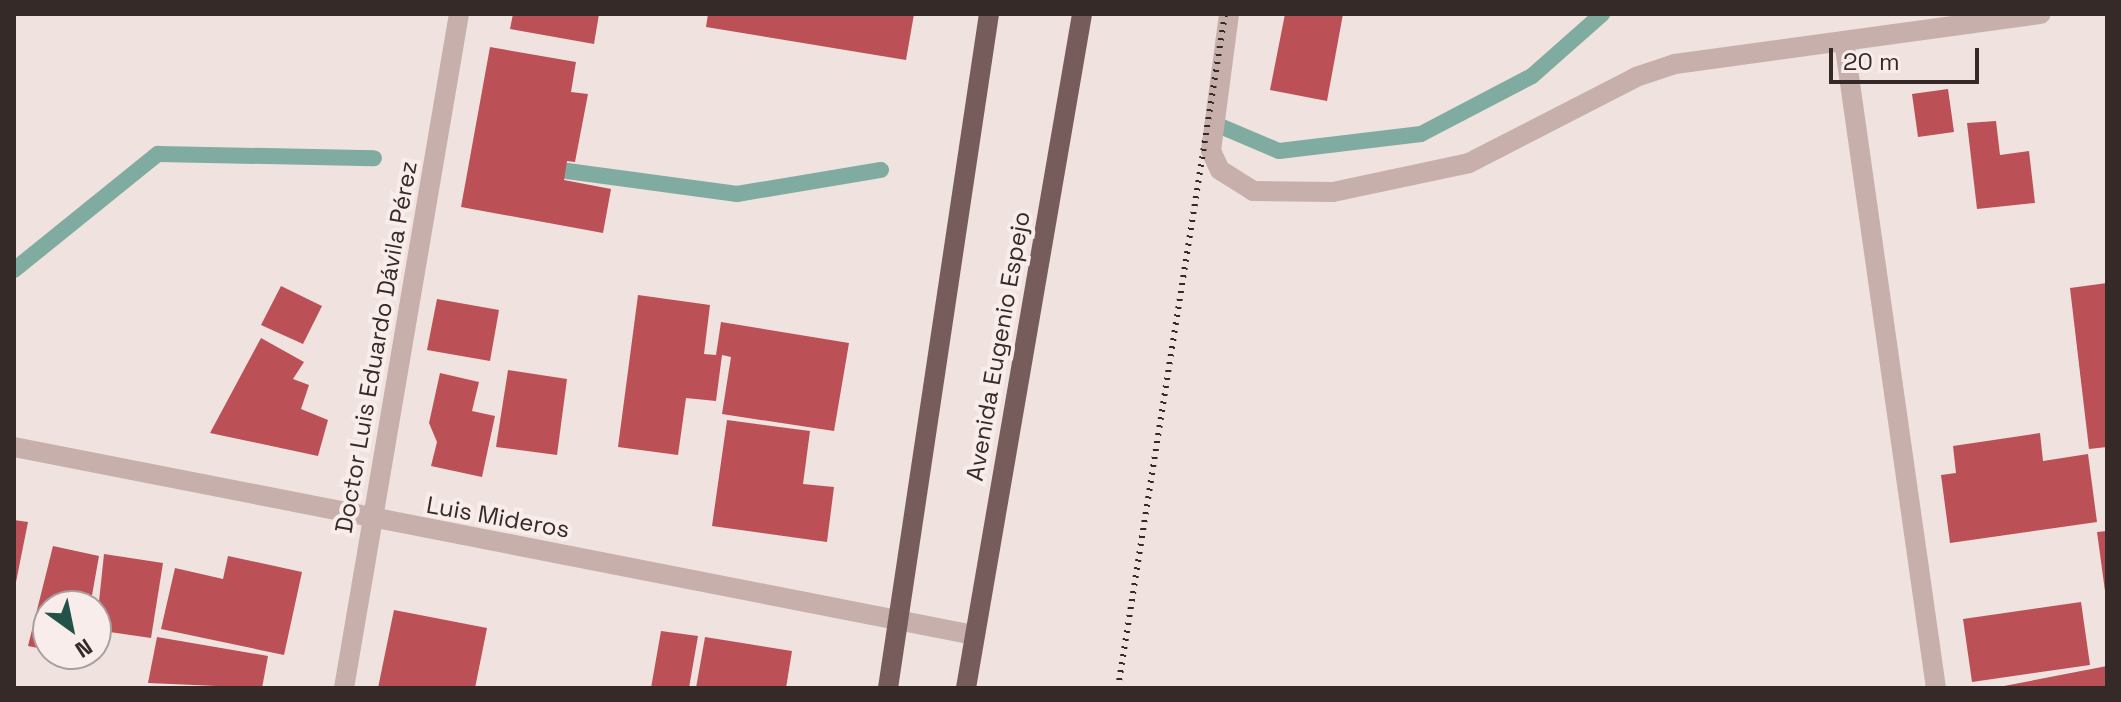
<!DOCTYPE html>
<html>
<head>
<meta charset="utf-8">
<style>
  body { margin:0 }
  #map { position:relative; width:2121px; height:702px; overflow:hidden; background:#f0e2de; font-family:"Space Grotesk",sans-serif }
  div>[style] { position:absolute }
  .stream>* { height:16px; margin:-8px; padding:0 8px; transform-origin:8px; border-radius:8px; background:#7faba0 }
  .building>* { inset:0; background:#bb5157 }
  .street>* { height:20px; margin:-10px; padding:0 10px; transform-origin:10px; border-radius:10px; background:#c7afab }
  .primary>* { height:20px; margin:-10px; padding:0 10px; transform-origin:10px; border-radius:10px; background:#765d5c }
  .rail>* { height:6px; margin-top:-3px; transform-origin:0; background:repeating-linear-gradient(90deg,#362a29 0 2px,transparent 0 8px) }
  span { translate:-50% -50%; white-space:nowrap; text-align:center; line-height:1.15; -webkit-text-stroke:8px #f8edea; paint-order:stroke }
  .street-label { font-size:24px; color:#362a29 }
  .frame { position:absolute; inset:0; border:16px solid #362a29; pointer-events:none }
  .north { position:absolute; left:32px; top:590px; width:80px; height:80px; box-sizing:border-box; background:#f8edea; border:2px solid #aa9f9d; border-radius:50%; rotate:147deg; font-size:22px; font-weight:700; line-height:32px; text-align:center; color:#362a29 }
  .north::after { content:''; display:block; margin:auto; width:28px; height:36px; background:#235348; clip-path:polygon(50% 0,100% 100%,50% 72%,0 100%) }
  .scale { position:absolute; left:1829px; top:48px; width:150px; height:36px; box-sizing:border-box; border:4px solid #362a29; border-top:0; padding-left:10px; font-size:24px; line-height:28px; white-space:nowrap; color:#362a29; -webkit-text-stroke:6px #f8edea; paint-order:stroke }
</style>
</head>
<body>
<div id="map">
  <div class="stream">
    <div style="left:1220px;top:126px;width:64px;rotate:23deg"></div>
    <div style="left:1279px;top:151px;width:143px;rotate:-6.8deg"></div>
    <div style="left:1421px;top:134px;width:125px;rotate:-27.6deg"></div>
    <div style="left:1532px;top:76px;width:94px;rotate:-41.5deg"></div>
    <div style="left:545px;top:168px;width:194px;rotate:7.7deg"></div>
    <div style="left:737px;top:194px;width:146px;rotate:-9.5deg"></div>
    <div style="left:14px;top:270px;width:185px;rotate:-38.9deg"></div>
    <div style="left:158px;top:154px;width:216px;rotate:1.1deg"></div>
  </div>
  <div class="building">
    <div style="clip-path:polygon(513px 14px,599px 14px,594px 44px,510px 29px)"></div>
    <div style="clip-path:polygon(708px 14px,914px 14px,906px 60px,706px 27px)"></div>
    <div style="clip-path:polygon(1285px 14px,1343px 14px,1327px 101px,1270px 90px)"></div>
    <div style="clip-path:polygon(490px 47px,576px 62px,571px 92px,588px 94px,575px 162px,567px 161px,564px 180px,611px 189px,603px 233px,461px 207px)"></div>
    <div style="clip-path:polygon(1948px 89px,1954px 132px,1918px 137px,1912px 94px)"></div>
    <div style="clip-path:polygon(1996px 121px,2000px 155px,2029px 151px,2035px 203px,1977px 209px,1967px 123px)"></div>
    <div style="clip-path:polygon(2107px 283px,2107px 447px,2089px 449px,2070px 288px)"></div>
    <div style="clip-path:polygon(281px 286px,322px 306px,303px 344px,261px 325px)"></div>
    <div style="clip-path:polygon(638px 295px,710px 305px,704px 354px,716px 355px,721px 322px,849px 343px,834px 431px,722px 414px,731px 357px,722px 355px,716px 401px,686px 398px,678px 455px,618px 447px)"></div>
    <div style="clip-path:polygon(437px 299px,499px 310px,490px 361px,427px 350px)"></div>
    <div style="clip-path:polygon(261px 338px,304px 362px,293px 379px,309px 385px,301px 409px,328px 420px,318px 456px,210px 433px)"></div>
    <div style="clip-path:polygon(508px 370px,567px 379px,557px 455px,496px 447px)"></div>
    <div style="clip-path:polygon(440px 373px,479px 382px,472px 411px,495px 416px,482px 477px,431px 466px,437px 442px,429px 423px)"></div>
    <div style="clip-path:polygon(727px 420px,810px 431px,803px 484px,834px 487px,827px 542px,712px 526px)"></div>
    <div style="clip-path:polygon(2040px 433px,2043px 461px,2088px 454px,2097px 522px,1950px 543px,1941px 475px,1956px 473px,1953px 446px)"></div>
    <div style="clip-path:polygon(14px 520px,28px 522px,15px 587px,14px 586px)"></div>
    <div style="clip-path:polygon(2107px 531px,2107px 591px,2105px 591px,2097px 532px)"></div>
    <div style="clip-path:polygon(53px 546px,99px 556px,91px 601px,64px 596px,62px 606px,48px 606px,48px 650px,28px 646px)"></div>
    <div style="clip-path:polygon(104px 554px,163px 563px,151px 638px,96px 630px)"></div>
    <div style="clip-path:polygon(228px 556px,302px 572px,284px 655px,161px 629px,175px 568px,223px 579px)"></div>
    <div style="clip-path:polygon(2081px 602px,2090px 665px,1972px 682px,1963px 619px)"></div>
    <div style="clip-path:polygon(394px 610px,487px 628px,475px 688px,378px 688px)"></div>
    <div style="clip-path:polygon(661px 631px,698px 636px,689px 688px,651px 688px)"></div>
    <div style="clip-path:polygon(157px 637px,268px 656px,262px 688px,148px 683px)"></div>
    <div style="clip-path:polygon(705px 637px,792px 651px,786px 688px,696px 688px)"></div>
    <div style="clip-path:polygon(2107px 666px,2107px 688px,1999px 688px,1999px 687px)"></div>
  </div>
  <div class="street">
    <div style="left:1229px;top:14px;width:138px;rotate:97.5deg"></div>
    <div style="left:1211px;top:151px;width:21px;rotate:65deg"></div>
    <div style="left:1220px;top:170px;width:39px;rotate:32deg"></div>
    <div style="left:1253px;top:191px;width:80px;rotate:0.7deg"></div>
    <div style="left:1333px;top:192px;width:139px;rotate:-12deg"></div>
    <div style="left:1469px;top:163px;width:188px;rotate:-27.2deg"></div>
    <div style="left:1636px;top:77px;width:41px;rotate:-18.4deg"></div>
    <div style="left:1675px;top:64px;width:369px;rotate:-7.8deg"></div>
    <div style="left:1844px;top:41px;width:654px;rotate:81.91deg"></div>
    <div style="left:14px;top:447px;width:978px;rotate:11.08deg"></div>
    <div style="left:344px;top:688px;width:684px;rotate:-80.32deg"></div>
  </div>
  <div class="primary">
    <div style="left:888px;top:688px;width:682px;rotate:-81.48deg"></div>
    <div style="left:966px;top:688px;width:684px;rotate:-80.23deg"></div>
  </div>
  <div class="rail">
    <div style="left:1118px;top:688px;width:682px;rotate:-80.98deg"></div>
  </div>
  <div class="street-label">
    <span style="left:998px;top:346px;rotate:-80deg">Avenida Eugenio Espejo</span>
    <span style="left:376px;top:347px;rotate:-80deg">Doctor Luis Eduardo Dávila Pérez</span>
    <span style="left:498px;top:517px;rotate:10deg">Luis Mideros</span>
  </div>
  <div class="frame"></div>
  <div class="north">N</div>
  <div class="scale">20 m</div>
</div>
</body>
</html>
